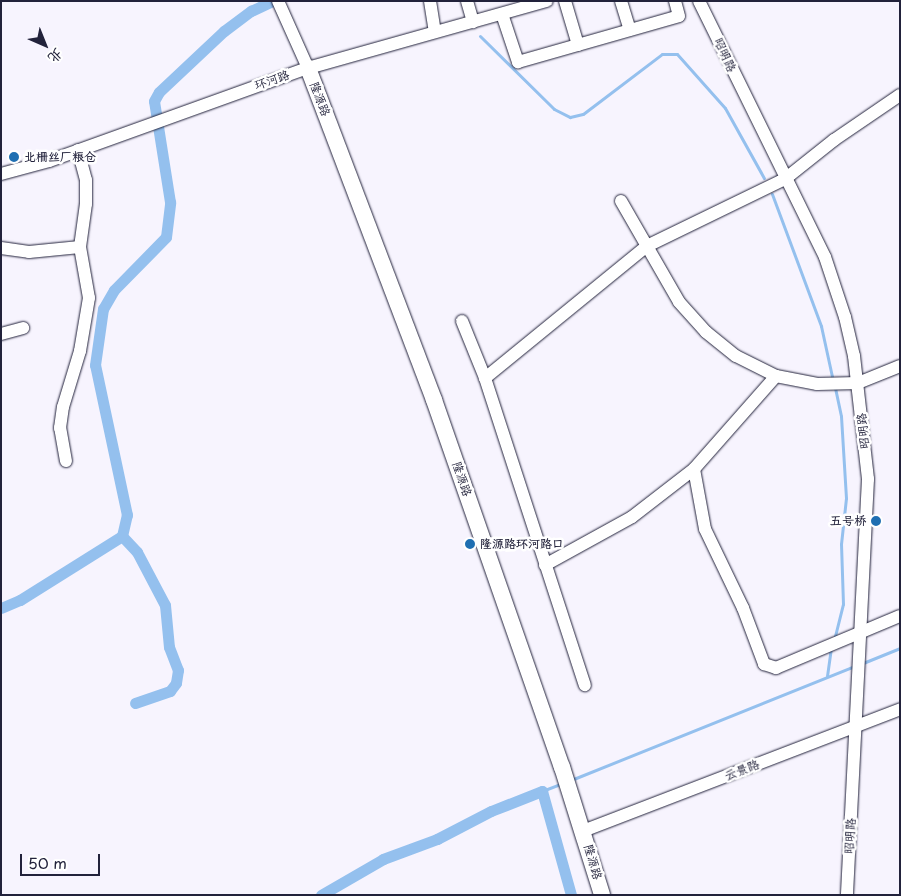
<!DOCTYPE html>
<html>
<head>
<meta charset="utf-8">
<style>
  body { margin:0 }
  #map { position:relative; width:901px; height:896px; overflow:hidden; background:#f7f4fe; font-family:"Playpen Sans","LXGW WenKai TC",sans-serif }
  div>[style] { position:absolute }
  .stream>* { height:3px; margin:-1.5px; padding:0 1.5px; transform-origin:1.5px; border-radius:1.5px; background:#94c0ee }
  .canal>* { height:11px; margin:-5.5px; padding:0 5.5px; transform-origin:5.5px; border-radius:5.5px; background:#94c0ee }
  .roads { filter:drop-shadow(0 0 1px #22223b) drop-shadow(0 0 1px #22223b) }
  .minor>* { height:12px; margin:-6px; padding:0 6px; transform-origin:6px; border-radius:6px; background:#fff }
  .major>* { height:16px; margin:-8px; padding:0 8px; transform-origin:8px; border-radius:8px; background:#fff }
  .dots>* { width:14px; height:14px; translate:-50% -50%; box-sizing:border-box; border:2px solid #fff; border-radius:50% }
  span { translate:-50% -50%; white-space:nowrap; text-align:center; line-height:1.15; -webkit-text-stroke:5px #fff; paint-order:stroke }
  .street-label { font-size:12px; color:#22223b }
  .poi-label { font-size:12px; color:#22223b; font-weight:700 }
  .left { translate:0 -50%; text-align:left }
  .right { translate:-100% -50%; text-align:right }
  .frame { position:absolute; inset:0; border:2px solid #22223b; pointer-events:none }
  .north { position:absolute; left:20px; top:20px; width:50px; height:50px; -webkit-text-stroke:4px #fff; paint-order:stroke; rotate:136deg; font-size:14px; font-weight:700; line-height:20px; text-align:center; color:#22223b }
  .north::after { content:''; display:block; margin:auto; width:18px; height:22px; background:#22223b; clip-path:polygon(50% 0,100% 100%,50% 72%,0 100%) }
  .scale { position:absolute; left:20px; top:854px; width:80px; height:22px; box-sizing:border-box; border:2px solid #22223b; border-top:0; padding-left:6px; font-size:15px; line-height:18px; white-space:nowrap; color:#22223b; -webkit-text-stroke:4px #fff; paint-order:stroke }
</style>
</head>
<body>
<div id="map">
  <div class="stream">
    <div style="left:480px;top:36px;width:104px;rotate:44.6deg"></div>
    <div style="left:554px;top:109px;width:18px;rotate:27deg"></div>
    <div style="left:570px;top:117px;width:13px;rotate:-13deg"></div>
    <div style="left:583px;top:114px;width:99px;rotate:-37.2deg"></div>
    <div style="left:662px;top:54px;width:15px"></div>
    <div style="left:677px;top:54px;width:72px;rotate:48.4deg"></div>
    <div style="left:725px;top:108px;width:80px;rotate:60.9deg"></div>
    <div style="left:772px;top:194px;width:141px;rotate:69.6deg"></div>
    <div style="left:821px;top:326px;width:56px;rotate:77.7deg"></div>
    <div style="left:834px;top:640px;width:37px;rotate:-76deg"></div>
    <div style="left:843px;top:604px;width:60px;rotate:-91.9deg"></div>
    <div style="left:841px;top:544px;width:46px;rotate:-83.8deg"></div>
    <div style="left:846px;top:498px;width:82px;rotate:-93.5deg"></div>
    <div style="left:841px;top:416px;width:30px;rotate:-102deg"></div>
    <div style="left:863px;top:663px;width:40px;rotate:-22deg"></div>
    <div style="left:827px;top:676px;width:27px;rotate:-82deg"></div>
    <div style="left:571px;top:780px;width:306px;rotate:-21.9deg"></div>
    <div style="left:542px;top:791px;width:22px;rotate:-21deg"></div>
  </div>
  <div class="canal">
    <div style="left:122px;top:536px;width:22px;rotate:47deg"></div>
    <div style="left:137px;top:552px;width:60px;rotate:62.2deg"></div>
    <div style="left:165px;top:605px;width:42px;rotate:84.6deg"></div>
    <div style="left:169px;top:647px;width:25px;rotate:69deg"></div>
    <div style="left:178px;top:670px;width:13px;rotate:99deg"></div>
    <div style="left:176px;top:683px;width:10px;rotate:127deg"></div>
    <div style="left:170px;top:691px;width:37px;rotate:161deg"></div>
    <div style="left:1px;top:608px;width:21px;rotate:-23deg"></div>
    <div style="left:20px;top:600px;width:120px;rotate:-32.1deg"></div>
    <div style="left:122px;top:536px;width:22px;rotate:-77deg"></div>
    <div style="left:127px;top:515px;width:153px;rotate:-102deg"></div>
    <div style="left:95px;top:365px;width:57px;rotate:-81.9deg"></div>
    <div style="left:103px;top:309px;width:22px;rotate:-60deg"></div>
    <div style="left:114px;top:290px;width:74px;rotate:-45.5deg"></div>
    <div style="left:166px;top:237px;width:35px;rotate:-83deg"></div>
    <div style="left:170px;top:202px;width:102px;rotate:-99deg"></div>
    <div style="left:154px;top:101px;width:10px;rotate:-61deg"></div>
    <div style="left:159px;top:92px;width:89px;rotate:-43.2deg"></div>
    <div style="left:224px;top:31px;width:34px;rotate:-37deg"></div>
    <div style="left:251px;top:11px;width:23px;rotate:-25deg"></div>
    <div style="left:321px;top:895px;width:72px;rotate:-30.1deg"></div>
    <div style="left:383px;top:859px;width:58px;rotate:-20.3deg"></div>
    <div style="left:437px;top:839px;width:61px;rotate:-27.4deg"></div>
    <div style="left:491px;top:811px;width:55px;rotate:-21.4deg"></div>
    <div style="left:542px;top:791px;width:108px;rotate:74.4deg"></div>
  </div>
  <div class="roads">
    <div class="minor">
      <div style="left:278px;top:1px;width:73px;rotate:65.9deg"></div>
      <div style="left:430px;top:1px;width:31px;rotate:81deg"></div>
      <div style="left:467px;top:1px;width:22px;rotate:74deg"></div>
      <div style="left:565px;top:1px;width:46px;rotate:73.5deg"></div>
      <div style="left:621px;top:1px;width:30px;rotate:73deg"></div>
      <div style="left:699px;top:1px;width:285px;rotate:63.8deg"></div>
      <div style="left:825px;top:257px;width:63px;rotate:71.6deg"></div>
      <div style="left:845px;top:317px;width:40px;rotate:77deg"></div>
      <div style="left:854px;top:356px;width:124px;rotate:83.5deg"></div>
      <div style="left:868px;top:479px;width:417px;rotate:92.9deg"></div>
      <div style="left:502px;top:14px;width:51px;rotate:71.6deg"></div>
      <div style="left:518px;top:62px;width:167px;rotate:-15.9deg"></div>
      <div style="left:679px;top:16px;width:16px;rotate:-105deg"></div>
      <div style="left:1px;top:174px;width:50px;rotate:-15.2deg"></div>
      <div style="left:49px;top:161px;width:275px;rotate:-19.8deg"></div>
      <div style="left:308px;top:68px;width:248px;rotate:-15.7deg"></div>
      <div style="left:621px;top:201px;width:116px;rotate:60.1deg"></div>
      <div style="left:679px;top:302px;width:40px;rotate:48deg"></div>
      <div style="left:706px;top:332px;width:38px;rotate:39deg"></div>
      <div style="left:736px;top:356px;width:45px;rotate:26.6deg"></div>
      <div style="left:776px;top:376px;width:42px;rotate:11deg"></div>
      <div style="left:817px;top:384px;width:41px;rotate:-1.4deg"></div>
      <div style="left:858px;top:383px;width:45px;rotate:-22deg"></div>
      <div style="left:1px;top:248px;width:28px;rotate:8deg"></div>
      <div style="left:29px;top:252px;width:51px;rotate:-5.6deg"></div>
      <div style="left:462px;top:321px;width:61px;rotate:68deg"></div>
      <div style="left:485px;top:378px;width:323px;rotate:72deg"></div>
      <div style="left:1px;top:334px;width:23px;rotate:-15deg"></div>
      <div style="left:485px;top:378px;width:209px;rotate:-39.2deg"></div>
      <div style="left:647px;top:246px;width:153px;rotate:-25.9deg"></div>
      <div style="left:785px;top:179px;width:63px;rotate:-38.5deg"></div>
      <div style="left:834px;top:140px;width:80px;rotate:-34.3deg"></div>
      <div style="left:66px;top:461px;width:34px;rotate:-100deg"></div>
      <div style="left:60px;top:428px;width:21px;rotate:-82deg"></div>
      <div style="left:63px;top:407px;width:59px;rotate:-73.1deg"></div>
      <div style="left:80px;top:351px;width:54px;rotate:-80.4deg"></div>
      <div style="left:89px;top:298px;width:52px;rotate:-100deg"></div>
      <div style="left:80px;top:247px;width:43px;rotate:-82.1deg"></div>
      <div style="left:86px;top:204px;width:24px;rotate:-90deg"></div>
      <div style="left:86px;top:180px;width:31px;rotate:-105deg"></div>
      <div style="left:694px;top:469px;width:61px;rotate:79.6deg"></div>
      <div style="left:705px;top:529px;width:88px;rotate:64.3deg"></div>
      <div style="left:743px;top:608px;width:60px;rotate:69.4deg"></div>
      <div style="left:764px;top:664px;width:13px;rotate:18deg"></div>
      <div style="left:776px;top:668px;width:134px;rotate:-22.8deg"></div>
      <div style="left:545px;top:565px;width:99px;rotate:-28.9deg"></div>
      <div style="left:632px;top:517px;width:78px;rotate:-37.7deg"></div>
      <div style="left:694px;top:469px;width:124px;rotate:-48.6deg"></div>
      <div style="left:583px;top:831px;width:340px;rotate:-21deg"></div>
    </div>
    <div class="major">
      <div style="left:308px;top:68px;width:355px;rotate:69.2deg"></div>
      <div style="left:434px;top:400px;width:389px;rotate:70.8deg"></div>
      <div style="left:562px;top:767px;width:134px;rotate:72.6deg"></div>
    </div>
  </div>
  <div class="dots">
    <div style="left:14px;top:157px;background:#1f6fb2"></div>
    <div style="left:876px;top:521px;background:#1f6fb2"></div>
    <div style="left:470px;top:544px;background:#1f6fb2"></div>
  </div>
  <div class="street-label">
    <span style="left:725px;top:55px;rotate:65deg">昭明路</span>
    <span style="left:272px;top:80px;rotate:-19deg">环河路</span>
    <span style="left:320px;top:99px;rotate:69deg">隆源路</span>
    <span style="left:863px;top:431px;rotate:-96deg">昭明路</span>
    <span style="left:462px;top:479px;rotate:71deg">隆源路</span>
    <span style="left:742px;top:770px;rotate:-21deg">云景路</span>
    <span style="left:850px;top:836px;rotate:-87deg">昭明路</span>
    <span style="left:593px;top:862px;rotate:74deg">隆源路</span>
  </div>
  <div class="poi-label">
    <span class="left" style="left:24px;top:157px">北栅丝厂粮仓</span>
    <span class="right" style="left:866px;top:521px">五号桥</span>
    <span class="left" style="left:480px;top:544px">隆源路环河路口</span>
  </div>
  <div class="frame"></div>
  <div class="north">北</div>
  <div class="scale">50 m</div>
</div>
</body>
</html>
